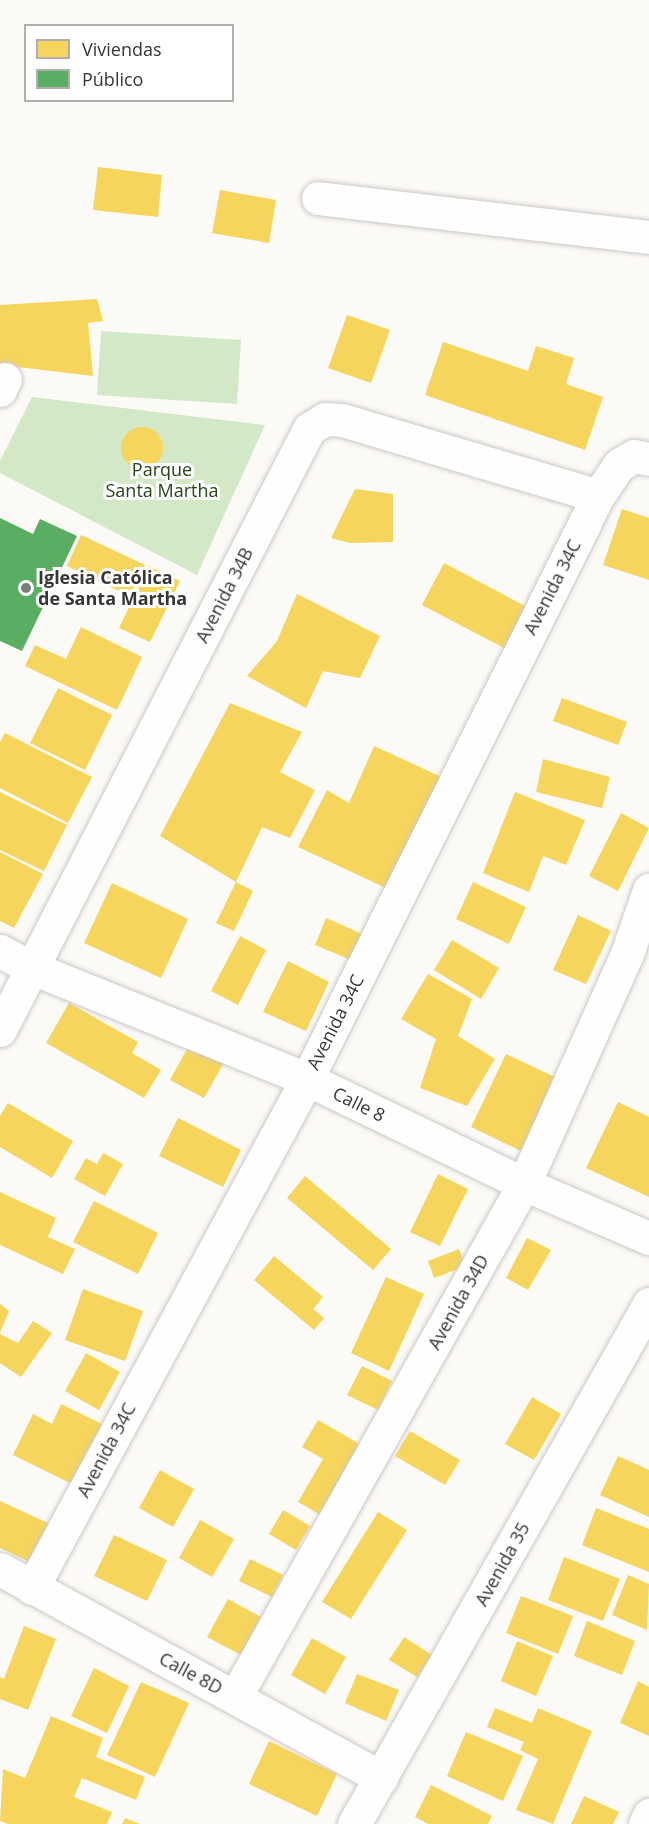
<!DOCTYPE html>
<html>
<head>
<meta charset="utf-8">
<style>
  body { margin:0 }
  #map { position:relative; width:649px; height:1824px; overflow:hidden; background:#fcfaf7; font-family:"Open Sans",sans-serif }
  div>[style] { position:absolute }
  .green>* { inset:0; background:#d3e8c6 }
  .homes>* { inset:0; background:#f6d55c }
  .round { border-radius:50% }
  .public>* { inset:0; background:#5aae61 }
  .roads { filter:drop-shadow(0 0 2px #cac8c6) drop-shadow(0 0 2px #cac8c6) }
  .minor>* { height:33px; margin:-16.5px; padding:0 16.5px; transform-origin:16.5px; border-radius:16.5px; background:#fffefe }
  .dots>* { width:16px; height:16px; translate:-50% -50%; box-sizing:border-box; border:3px solid #fff; border-radius:50% }
  span { translate:-50% -50%; white-space:nowrap; text-align:center; line-height:1.15; -webkit-text-stroke:6px #fff; paint-order:stroke }
  .park-label { font-size:18px; color:#264415 }
  .poi-label { font-size:18px; color:#383634; font-weight:700 }
  .left { translate:0 -50%; text-align:left }
  .street-label { font-size:18px; color:#383634 }
  .legend { position:absolute; left:24px; top:24px; width:210px; height:78px; box-sizing:border-box; background:#fff; border:2px solid #afafae; margin:0; padding:8px 10px; list-style:none; font-size:18px; color:#383634 }
  .legend li { display:flex; align-items:center; gap:12px; height:30px }
  .legend b { width:30px; border:2px solid #afafae }
</style>
</head>
<body>
<div id="map">
  <div class="green">
    <div style="clip-path:polygon(101px 331px,241px 340px,237px 404px,97px 395px)"></div>
    <div style="clip-path:polygon(32px 397px,265px 425px,197px 575px,0 473px,0 461px)"></div>
  </div>
  <div class="homes">
    <div style="clip-path:polygon(98px 167px,162px 175px,158px 217px,93px 210px)"></div>
    <div style="clip-path:polygon(220px 190px,276px 200px,269px 243px,212px 233px)"></div>
    <div style="clip-path:polygon(97px 299px,103px 321px,88px 323px,93px 376px,0 365px,0 305px)"></div>
    <div style="clip-path:polygon(347px 315px,390px 330px,371px 383px,328px 368px)"></div>
    <div style="clip-path:polygon(443px 342px,528px 371px,536px 346px,574px 358px,566px 384px,603px 397px,585px 450px,425px 395px)"></div>
    <div class="round" style="left:121px;top:427px;width:42px;height:42px"></div>
    <div style="clip-path:polygon(355px 489px,393px 494px,393px 542px,350px 543px,331px 538px)"></div>
    <div style="clip-path:polygon(622px 509px,649px 518px,649px 580px,603px 565px)"></div>
    <div style="clip-path:polygon(81px 535px,145px 565px,130px 596px,67px 566px)"></div>
    <div style="clip-path:polygon(444px 563px,529px 608px,508px 650px,422px 605px)"></div>
    <div style="clip-path:polygon(149px 566px,180px 581px,150px 642px,119px 628px)"></div>
    <div style="clip-path:polygon(297px 594px,380px 636px,360px 678px,323px 671px,306px 708px,247px 676px,277px 641px)"></div>
    <div style="clip-path:polygon(81px 627px,142px 657px,117px 710px,25px 666px,35px 645px,66px 659px)"></div>
    <div style="clip-path:polygon(58px 688px,112px 715px,85px 770px,30px 743px)"></div>
    <div style="clip-path:polygon(562px 698px,627px 722px,618px 745px,553px 721px)"></div>
    <div style="clip-path:polygon(230px 703px,302px 732px,280px 772px,315px 790px,290px 838px,262px 827px,236px 882px,160px 836px)"></div>
    <div style="clip-path:polygon(5px 733px,92px 777px,68px 823px,0 788px,0 742px)"></div>
    <div style="clip-path:polygon(374px 746px,448px 780px,388px 889px,298px 847px,327px 790px,349px 803px)"></div>
    <div style="clip-path:polygon(543px 759px,610px 777px,602px 808px,536px 792px)"></div>
    <div style="clip-path:polygon(0 792px,67px 825px,44px 871px,0 850px)"></div>
    <div style="clip-path:polygon(515px 792px,585px 820px,566px 865px,543px 856px,529px 892px,483px 873px)"></div>
    <div style="clip-path:polygon(621px 813px,649px 828px,618px 891px,589px 876px)"></div>
    <div style="clip-path:polygon(0 852px,43px 874px,14px 928px,0 921px)"></div>
    <div style="clip-path:polygon(236px 882px,253px 891px,234px 931px,216px 923px)"></div>
    <div style="clip-path:polygon(473px 882px,526px 907px,509px 944px,456px 919px)"></div>
    <div style="clip-path:polygon(112px 883px,188px 919px,161px 978px,84px 943px)"></div>
    <div style="clip-path:polygon(578px 915px,611px 931px,586px 984px,553px 970px)"></div>
    <div style="clip-path:polygon(326px 918px,369px 937px,358px 963px,315px 945px)"></div>
    <div style="clip-path:polygon(240px 936px,266px 950px,238px 1005px,211px 991px)"></div>
    <div style="clip-path:polygon(452px 940px,499px 968px,481px 999px,434px 970px)"></div>
    <div style="clip-path:polygon(288px 961px,329px 982px,306px 1031px,263px 1012px)"></div>
    <div style="clip-path:polygon(428px 974px,472px 999px,458px 1036px,495px 1059px,467px 1106px,420px 1088px,436px 1039px,401px 1019px)"></div>
    <div style="clip-path:polygon(69px 1003px,138px 1042px,132px 1053px,161px 1070px,144px 1098px,46px 1043px)"></div>
    <div style="clip-path:polygon(191px 1042px,225px 1061px,204px 1098px,170px 1080px)"></div>
    <div style="clip-path:polygon(506px 1054px,557px 1078px,521px 1151px,471px 1127px)"></div>
    <div style="clip-path:polygon(618px 1102px,649px 1117px,649px 1197px,586px 1168px)"></div>
    <div style="clip-path:polygon(8px 1103px,73px 1141px,52px 1178px,0 1147px,0 1116px)"></div>
    <div style="clip-path:polygon(178px 1118px,241px 1150px,223px 1187px,159px 1156px)"></div>
    <div style="clip-path:polygon(103px 1153px,123px 1164px,105px 1196px,74px 1179px,86px 1158px,97px 1164px)"></div>
    <div style="clip-path:polygon(438px 1174px,468px 1189px,440px 1246px,410px 1232px)"></div>
    <div style="clip-path:polygon(305px 1176px,391px 1249px,373px 1270px,287px 1198px)"></div>
    <div style="clip-path:polygon(0 1192px,56px 1218px,48px 1237px,75px 1249px,63px 1274px,0 1245px)"></div>
    <div style="clip-path:polygon(94px 1201px,158px 1233px,138px 1274px,73px 1242px)"></div>
    <div style="clip-path:polygon(527px 1238px,551px 1250px,528px 1290px,506px 1278px)"></div>
    <div style="clip-path:polygon(459px 1249px,466px 1266px,434px 1278px,428px 1261px)"></div>
    <div style="clip-path:polygon(274px 1256px,323px 1297px,313px 1309px,324px 1318px,314px 1330px,254px 1280px)"></div>
    <div style="clip-path:polygon(386px 1277px,424px 1294px,389px 1371px,351px 1353px)"></div>
    <div style="clip-path:polygon(83px 1289px,143px 1311px,125px 1361px,65px 1340px)"></div>
    <div style="clip-path:polygon(0 1304px,9px 1311px,0 1333px)"></div>
    <div style="clip-path:polygon(33px 1321px,52px 1333px,21px 1377px,0 1363px,0 1334px,18px 1343px)"></div>
    <div style="clip-path:polygon(86px 1353px,120px 1372px,99px 1410px,65px 1391px)"></div>
    <div style="clip-path:polygon(362px 1366px,392px 1381px,378px 1410px,347px 1395px)"></div>
    <div style="clip-path:polygon(532px 1397px,561px 1414px,534px 1460px,505px 1444px)"></div>
    <div style="clip-path:polygon(61px 1404px,104px 1425px,74px 1485px,13px 1455px,33px 1414px,52px 1424px)"></div>
    <div style="clip-path:polygon(318px 1420px,365px 1447px,324px 1517px,298px 1502px,323px 1459px,302px 1447px)"></div>
    <div style="clip-path:polygon(410px 1431px,460px 1460px,445px 1485px,395px 1456px)"></div>
    <div style="clip-path:polygon(618px 1456px,649px 1470px,649px 1517px,600px 1495px)"></div>
    <div style="clip-path:polygon(160px 1470px,194px 1489px,173px 1527px,139px 1508px)"></div>
    <div style="clip-path:polygon(0 1501px,59px 1528px,40px 1567px,0 1548px)"></div>
    <div style="clip-path:polygon(596px 1508px,649px 1529px,649px 1572px,582px 1545px)"></div>
    <div style="clip-path:polygon(283px 1510px,310px 1526px,296px 1550px,269px 1534px)"></div>
    <div style="clip-path:polygon(378px 1512px,407px 1530px,351px 1619px,322px 1602px)"></div>
    <div style="clip-path:polygon(200px 1520px,234px 1539px,212px 1577px,179px 1558px)"></div>
    <div style="clip-path:polygon(114px 1535px,167px 1560px,147px 1601px,94px 1576px)"></div>
    <div style="clip-path:polygon(564px 1557px,620px 1579px,603px 1621px,548px 1600px)"></div>
    <div style="clip-path:polygon(250px 1559px,283px 1575px,272px 1597px,239px 1581px)"></div>
    <div style="clip-path:polygon(628px 1575px,649px 1584px,647px 1630px,612px 1615px)"></div>
    <div style="clip-path:polygon(521px 1596px,573px 1616px,558px 1654px,506px 1633px)"></div>
    <div style="clip-path:polygon(228px 1599px,261px 1617px,241px 1655px,207px 1637px)"></div>
    <div style="clip-path:polygon(587px 1621px,635px 1641px,622px 1675px,574px 1656px)"></div>
    <div style="clip-path:polygon(24px 1626px,56px 1639px,28px 1710px,0 1699px,0 1677px,4px 1679px)"></div>
    <div style="clip-path:polygon(404px 1637px,432px 1655px,417px 1677px,389px 1660px)"></div>
    <div style="clip-path:polygon(312px 1638px,346px 1657px,325px 1694px,291px 1675px)"></div>
    <div style="clip-path:polygon(517px 1641px,553px 1656px,536px 1696px,501px 1681px)"></div>
    <div style="clip-path:polygon(94px 1668px,129px 1686px,107px 1733px,71px 1716px)"></div>
    <div style="clip-path:polygon(357px 1674px,399px 1690px,386px 1721px,345px 1703px)"></div>
    <div style="clip-path:polygon(638px 1681px,649px 1687px,649px 1736px,620px 1723px)"></div>
    <div style="clip-path:polygon(141px 1682px,189px 1703px,155px 1777px,107px 1755px)"></div>
    <div style="clip-path:polygon(495px 1708px,532px 1723px,538px 1708px,592px 1731px,553px 1824px,516px 1810px,538px 1759px,520px 1750px,524px 1742px,487px 1727px)"></div>
    <div style="clip-path:polygon(51px 1716px,103px 1738px,96px 1757px,145px 1777px,136px 1800px,82px 1778px,74px 1797px,112px 1812px,107px 1824px,8px 1824px,0 1821px,3px 1769px,25px 1778px)"></div>
    <div style="clip-path:polygon(466px 1732px,523px 1756px,503px 1801px,447px 1776px)"></div>
    <div style="clip-path:polygon(269px 1741px,337px 1774px,317px 1816px,249px 1784px)"></div>
    <div style="clip-path:polygon(431px 1785px,492px 1816px,488px 1824px,428px 1824px,415px 1817px)"></div>
    <div style="clip-path:polygon(584px 1796px,619px 1812px,613px 1824px,571px 1824px)"></div>
    <div style="clip-path:polygon(125px 1818px,140px 1824px,122px 1824px)"></div>
  </div>
  <div class="public">
    <div style="clip-path:polygon(0 518px,33px 534px,40px 519px,77px 536px,22px 651px,0 641px)"></div>
  </div>
  <div class="roads">
    <div class="minor">
      <div style="left:318px;top:198px;width:333px;rotate:6.7deg"></div>
      <div style="left:0;top:390px;width:12px;rotate:-66deg"></div>
      <div style="left:0;top:951px;width:36px;rotate:28deg"></div>
      <div style="left:32px;top:968px;width:297px;rotate:22deg"></div>
      <div style="left:307px;top:1079px;width:241px;rotate:25.8deg"></div>
      <div style="left:524px;top:1184px;width:136px;rotate:23.4deg"></div>
      <div style="left:0;top:1030px;width:676px;rotate:-62.79deg"></div>
      <div style="left:309px;top:429px;width:19px;rotate:-32deg"></div>
      <div style="left:325px;top:419px;width:17px;rotate:3deg"></div>
      <div style="left:342px;top:420px;width:267px;rotate:16.5deg"></div>
      <div style="left:0;top:1569px;width:435px;rotate:28.7deg"></div>
      <div style="left:32px;top:1588px;width:579px;rotate:-61.62deg"></div>
      <div style="left:307px;top:1079px;width:652px;rotate:-63.47deg"></div>
      <div style="left:598px;top:496px;width:37px;rotate:-56deg"></div>
      <div style="left:619px;top:465px;width:17px;rotate:-31deg"></div>
      <div style="left:634px;top:456px;width:15px;rotate:11deg"></div>
      <div style="left:235px;top:1697px;width:589px;rotate:-60.61deg"></div>
      <div style="left:524px;top:1184px;width:252px;rotate:-65.9deg"></div>
      <div style="left:627px;top:954px;width:68px;rotate:-71deg"></div>
      <div style="left:354px;top:1824px;width:598px;rotate:-60.43deg"></div>
      <div style="left:645px;top:1824px;width:10px;rotate:-66deg"></div>
    </div>
  </div>
  <div class="dots">
    <div style="left:26px;top:588px;background:#7d7b78"></div>
  </div>
  <div class="park-label">
    <span style="left:162px;top:480px">Parque<br>Santa Martha</span>
  </div>
  <div class="poi-label">
    <span class="left" style="left:38px;top:588px">Iglesia Católica<br>de Santa Martha</span>
  </div>
  <div class="street-label">
    <span style="left:552px;top:587px;rotate:-63deg">Avenida 34C</span>
    <span style="left:224px;top:595px;rotate:-63deg">Avenida 34B</span>
    <span style="left:335px;top:1022px;rotate:-63deg">Avenida 34C</span>
    <span style="left:359px;top:1104px;rotate:26deg">Calle 8</span>
    <span style="left:458px;top:1302px;rotate:-61deg">Avenida 34D</span>
    <span style="left:106px;top:1450px;rotate:-62deg">Avenida 34C</span>
    <span style="left:502px;top:1564px;rotate:-61deg">Avenida 35</span>
    <span style="left:191px;top:1673px;rotate:28deg">Calle 8D</span>
  </div>
  <ul class="legend">
  <li><b style="height:16px;background:#f6d55c"></b>Viviendas</li>
  <li><b style="height:16px;background:#5aae61"></b>Público</li>
  </ul>
</div>
</body>
</html>
